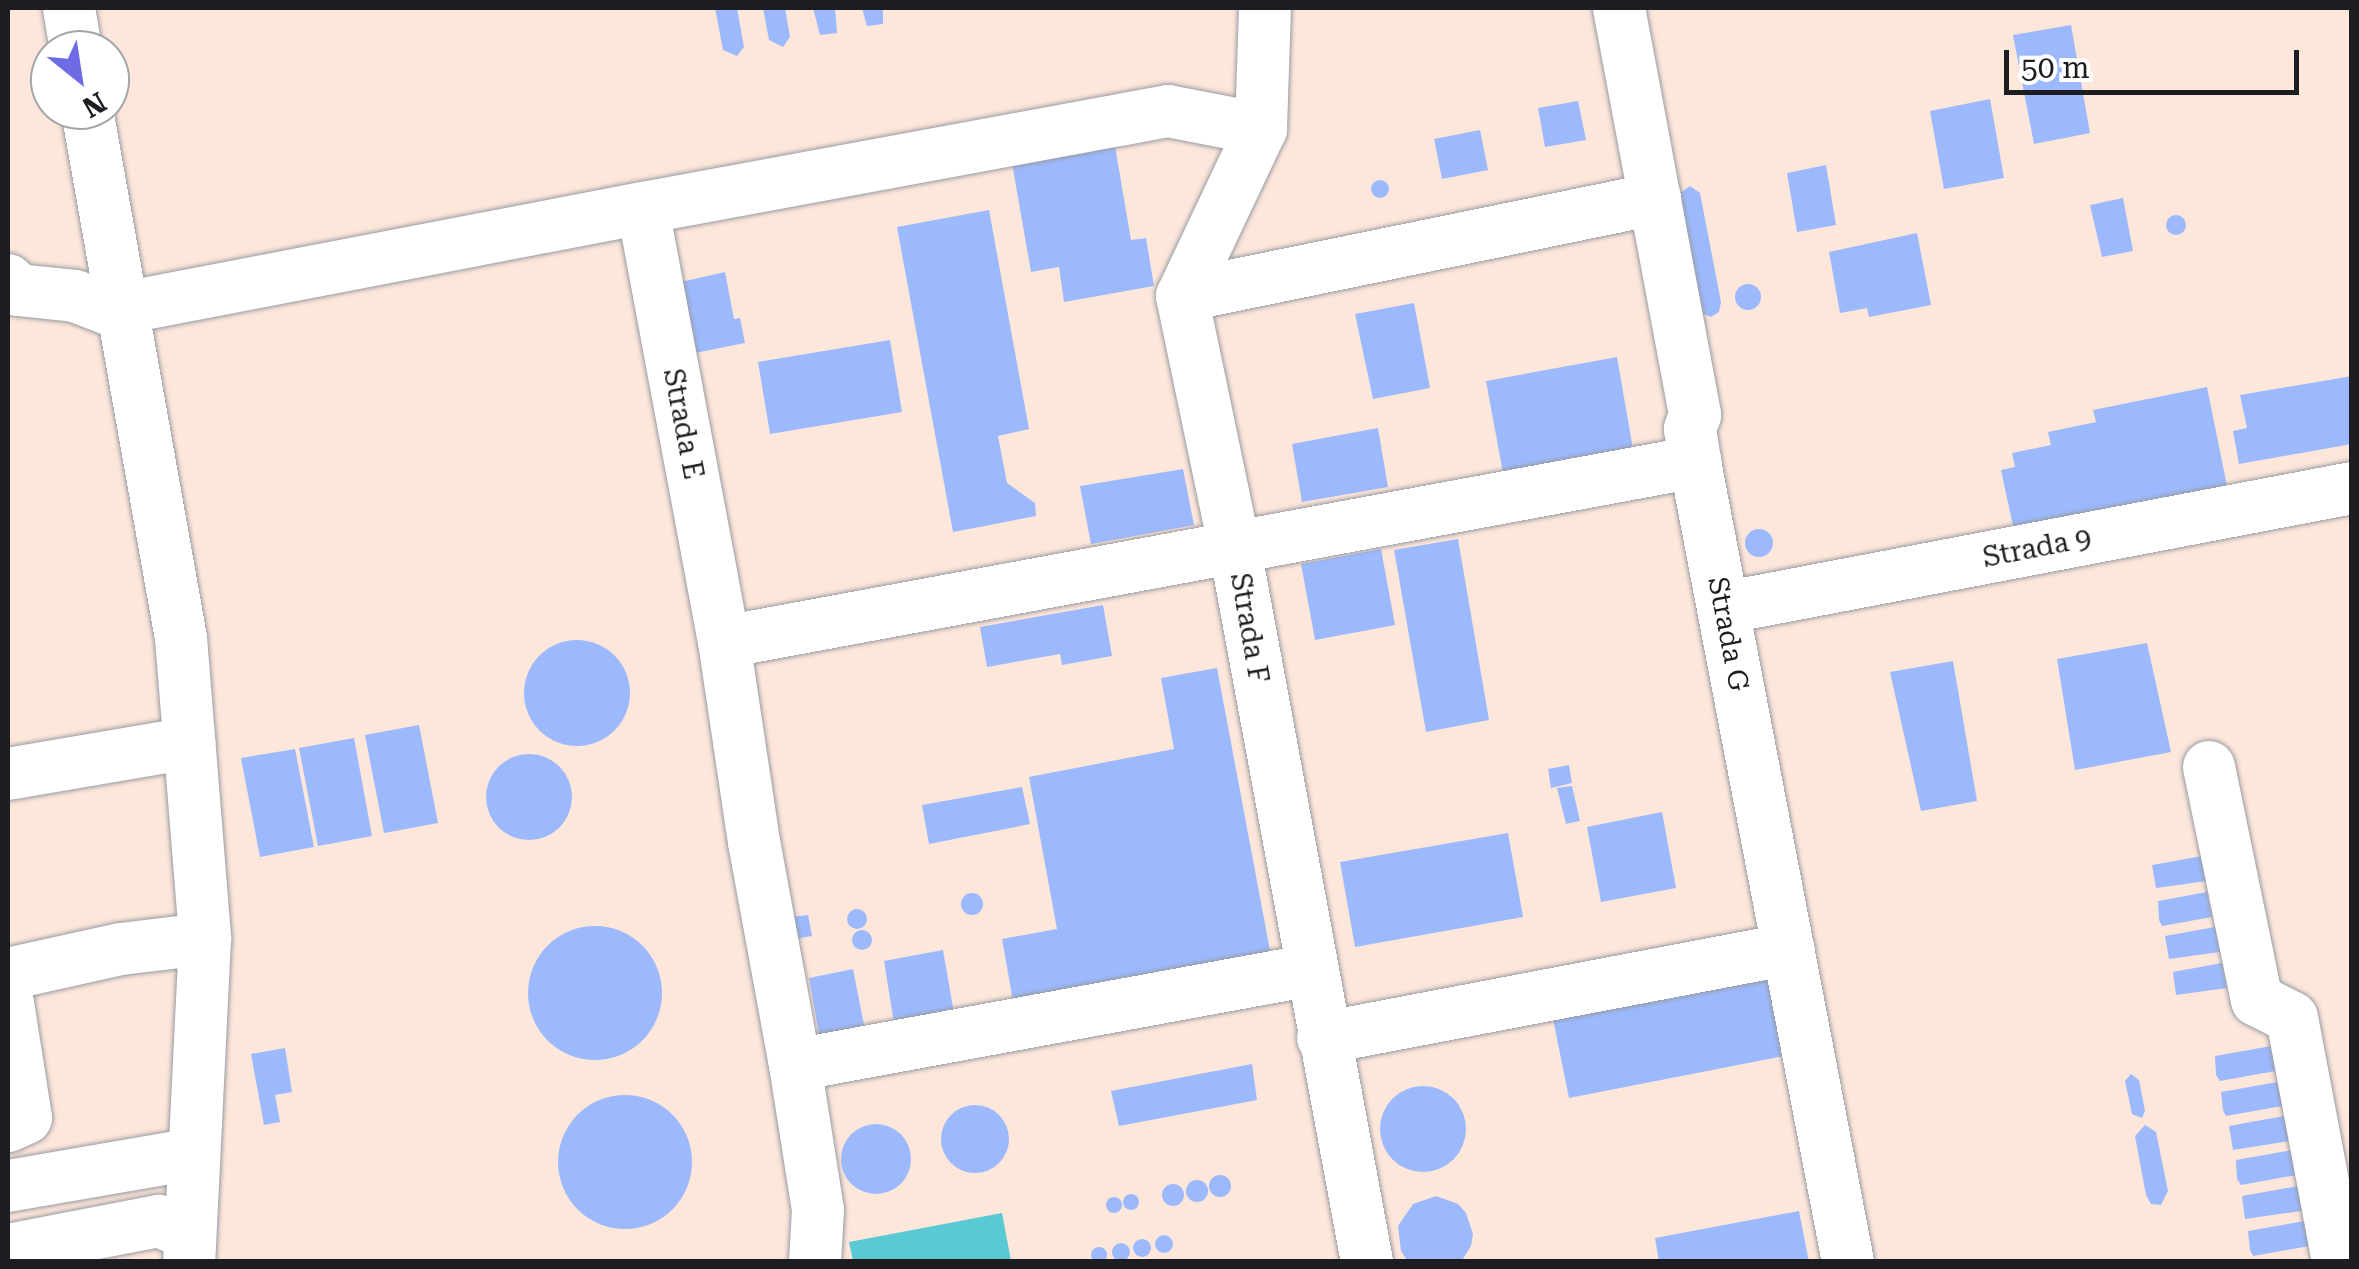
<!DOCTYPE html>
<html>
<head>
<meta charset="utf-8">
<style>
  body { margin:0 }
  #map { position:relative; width:2359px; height:1269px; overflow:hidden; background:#f2f5fd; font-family:"Roboto Serif",serif }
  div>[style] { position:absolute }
  .industrial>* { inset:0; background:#fde6da }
  .water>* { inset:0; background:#59c9d3 }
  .building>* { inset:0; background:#9db9fd }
  .round { border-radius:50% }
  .roads { filter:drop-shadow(0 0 2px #989ba2) drop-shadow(0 0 2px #989ba2) }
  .minor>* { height:52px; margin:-26px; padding:0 26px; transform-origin:26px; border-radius:26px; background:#fff }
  span { translate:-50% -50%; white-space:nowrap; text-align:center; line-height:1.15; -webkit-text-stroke:8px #fff; paint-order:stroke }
  .street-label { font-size:28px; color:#1c1d20 }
  .frame { position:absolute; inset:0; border:10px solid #1c1d20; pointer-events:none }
  .north { position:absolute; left:30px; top:30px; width:100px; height:100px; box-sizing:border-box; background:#fff; border:2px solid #a4a5a6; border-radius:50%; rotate:150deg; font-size:28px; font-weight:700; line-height:40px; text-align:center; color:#1c1d20 }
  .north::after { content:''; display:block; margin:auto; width:35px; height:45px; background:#6e6be5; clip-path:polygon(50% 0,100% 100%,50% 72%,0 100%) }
  .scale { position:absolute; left:2004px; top:50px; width:295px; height:45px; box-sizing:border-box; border:5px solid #1c1d20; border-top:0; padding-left:12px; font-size:30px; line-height:35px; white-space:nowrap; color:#1c1d20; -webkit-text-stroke:8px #fff; paint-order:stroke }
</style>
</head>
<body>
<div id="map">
  <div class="industrial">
    <div style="clip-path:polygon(evenodd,8px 8px,2351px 8px,2351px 1261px,8px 1261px,8px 8px,50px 50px,110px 50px,110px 110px,50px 110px,50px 50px)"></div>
  </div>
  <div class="water">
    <div style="clip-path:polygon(1002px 1213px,1011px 1261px,853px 1261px,849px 1242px)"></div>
  </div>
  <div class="building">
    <div style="clip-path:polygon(715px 8px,737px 8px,744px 47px,737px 56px,723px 50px)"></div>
    <div style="clip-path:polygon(763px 8px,785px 8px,790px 37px,783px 47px,769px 40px)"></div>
    <div style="clip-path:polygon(813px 8px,835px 8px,837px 33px,820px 35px)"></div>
    <div style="clip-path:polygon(862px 8px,883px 8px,883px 24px,867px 26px)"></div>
    <div style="clip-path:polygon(2071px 25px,2090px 133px,2034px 144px,2013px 35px)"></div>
    <div style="clip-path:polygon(1990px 99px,2004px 178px,1944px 189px,1930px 111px)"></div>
    <div style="clip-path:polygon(1578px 101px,1586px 140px,1545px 147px,1538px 108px)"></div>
    <div style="clip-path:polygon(1480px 130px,1488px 170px,1442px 179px,1434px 139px)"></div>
    <div style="clip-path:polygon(1115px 146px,1131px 240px,1146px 238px,1154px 286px,1064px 302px,1059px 267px,1031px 272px,1012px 163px)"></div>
    <div style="clip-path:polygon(1826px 165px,1836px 225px,1797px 232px,1787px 173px)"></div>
    <div class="round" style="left:1371px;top:180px;width:18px;height:18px"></div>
    <div style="clip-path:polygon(1690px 186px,1700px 193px,1721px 302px,1719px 312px,1711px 317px,1702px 313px,1679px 194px)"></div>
    <div style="clip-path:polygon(2123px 198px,2133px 251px,2102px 257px,2090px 205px)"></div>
    <div style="clip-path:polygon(989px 210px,1029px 429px,998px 436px,1007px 483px,1035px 503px,1036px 516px,953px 532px,897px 227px)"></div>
    <div class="round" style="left:2166px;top:215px;width:20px;height:20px"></div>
    <div style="clip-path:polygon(1917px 233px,1931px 305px,1869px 317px,1867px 308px,1840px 313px,1829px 252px)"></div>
    <div style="clip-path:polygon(725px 272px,734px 319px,740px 318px,745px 343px,695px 353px,681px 282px)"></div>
    <div class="round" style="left:1735px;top:284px;width:26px;height:26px"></div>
    <div style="clip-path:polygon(1414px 303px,1430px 388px,1373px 399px,1355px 314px)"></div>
    <div style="clip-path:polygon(890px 340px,902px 412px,770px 434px,758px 362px)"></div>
    <div style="clip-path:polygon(1617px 357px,1633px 449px,1503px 473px,1486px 381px)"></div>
    <div style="clip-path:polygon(2352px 376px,2352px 444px,2239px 464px,2233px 431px,2247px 428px,2240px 395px)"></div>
    <div style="clip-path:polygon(2207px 387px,2227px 486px,2016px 540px,2001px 470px,2015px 467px,2012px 453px,2051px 445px,2048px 432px,2096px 422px,2093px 410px)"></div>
    <div style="clip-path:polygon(1378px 428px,1388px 487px,1302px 502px,1292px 444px)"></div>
    <div style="clip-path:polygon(1183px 469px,1194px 525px,1091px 544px,1080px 486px)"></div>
    <div class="round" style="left:1745px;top:529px;width:28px;height:28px"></div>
    <div style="clip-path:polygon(1458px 539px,1489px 720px,1426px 732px,1394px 550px)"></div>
    <div style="clip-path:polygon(1381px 549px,1395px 625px,1315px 640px,1301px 564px)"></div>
    <div style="clip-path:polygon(1103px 605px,1112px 656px,1062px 665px,1060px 654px,987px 667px,980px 627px)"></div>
    <div class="round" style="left:524px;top:640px;width:106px;height:106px"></div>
    <div style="clip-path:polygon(2147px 643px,2171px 752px,2075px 770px,2057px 659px)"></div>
    <div style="clip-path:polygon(1953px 661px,1977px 801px,1921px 811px,1890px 672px)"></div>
    <div style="clip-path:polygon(1217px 668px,1271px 956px,1013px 1001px,1002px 939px,1057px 929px,1029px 777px,1174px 749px,1161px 678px)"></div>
    <div style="clip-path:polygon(419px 725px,438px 823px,384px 833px,365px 735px)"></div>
    <div style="clip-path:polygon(354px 738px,372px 836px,318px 846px,299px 748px)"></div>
    <div style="clip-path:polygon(295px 749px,314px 847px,260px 857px,241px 758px)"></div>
    <div class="round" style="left:486px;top:754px;width:86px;height:86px"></div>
    <div style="clip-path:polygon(1569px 765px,1572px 783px,1551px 788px,1548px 769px)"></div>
    <div style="clip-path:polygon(1572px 786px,1580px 821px,1566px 824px,1557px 788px)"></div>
    <div style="clip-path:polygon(1022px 787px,1030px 824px,929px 844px,922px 805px)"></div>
    <div style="clip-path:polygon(1662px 812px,1676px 888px,1601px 902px,1587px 827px)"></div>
    <div style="clip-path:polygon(1508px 833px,1523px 917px,1355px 947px,1340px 862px)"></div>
    <div style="clip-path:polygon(2202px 856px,2207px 881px,2156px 888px,2152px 865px)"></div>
    <div style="clip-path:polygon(2207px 892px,2212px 917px,2162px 926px,2159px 920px,2158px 901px)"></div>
    <div class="round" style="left:961px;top:893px;width:22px;height:22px"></div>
    <div class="round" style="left:847px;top:909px;width:20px;height:20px"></div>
    <div style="clip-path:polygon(808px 915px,812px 936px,794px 939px,790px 917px)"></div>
    <div class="round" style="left:528px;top:926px;width:134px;height:134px"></div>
    <div style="clip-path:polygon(2215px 927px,2220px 952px,2169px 959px,2165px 936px)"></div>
    <div class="round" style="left:852px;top:930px;width:20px;height:20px"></div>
    <div style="clip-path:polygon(943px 950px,954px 1013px,894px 1023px,884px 961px)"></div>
    <div style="clip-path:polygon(2222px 963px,2227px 988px,2176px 995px,2173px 972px)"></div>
    <div style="clip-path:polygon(853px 969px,865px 1030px,820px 1039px,809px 978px)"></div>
    <div style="clip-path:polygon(1769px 977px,1784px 1056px,1569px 1098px,1553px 1019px)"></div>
    <div style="clip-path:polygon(2277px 1045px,2281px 1070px,2220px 1081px,2216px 1075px,2215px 1056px)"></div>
    <div style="clip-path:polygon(285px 1048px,292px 1092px,275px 1095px,280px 1122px,264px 1125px,251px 1054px)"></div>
    <div style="clip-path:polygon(1252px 1064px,1257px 1100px,1119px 1126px,1111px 1091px)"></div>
    <div style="clip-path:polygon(2131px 1074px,2139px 1080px,2145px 1111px,2142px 1118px,2132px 1114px,2125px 1081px)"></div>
    <div style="clip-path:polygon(2283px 1081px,2288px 1105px,2226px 1116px,2223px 1110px,2221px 1092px)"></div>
    <div class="round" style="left:1380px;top:1086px;width:86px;height:86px"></div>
    <div class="round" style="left:558px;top:1095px;width:134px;height:134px"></div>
    <div class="round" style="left:941px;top:1105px;width:68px;height:68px"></div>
    <div style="clip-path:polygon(2290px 1115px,2295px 1140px,2233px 1150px,2229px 1126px)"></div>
    <div class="round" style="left:841px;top:1124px;width:70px;height:70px"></div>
    <div style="clip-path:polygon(2145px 1125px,2156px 1132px,2168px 1191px,2161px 1205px,2151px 1204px,2146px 1195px,2135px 1136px)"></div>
    <div style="clip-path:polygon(2298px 1149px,2302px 1174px,2241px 1185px,2237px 1179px,2236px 1160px)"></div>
    <div class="round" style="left:1209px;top:1175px;width:22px;height:22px"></div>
    <div class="round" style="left:1186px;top:1180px;width:22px;height:22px"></div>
    <div class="round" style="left:1162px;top:1184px;width:22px;height:22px"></div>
    <div style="clip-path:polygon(2304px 1185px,2308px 1210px,2245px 1219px,2242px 1196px)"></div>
    <div class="round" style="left:1123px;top:1194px;width:16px;height:16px"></div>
    <div style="clip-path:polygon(1436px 1196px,1458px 1204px,1466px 1213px,1473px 1234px,1471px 1246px,1461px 1262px,1408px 1262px,1401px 1251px,1398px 1226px,1413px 1204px)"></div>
    <div class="round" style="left:1106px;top:1197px;width:16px;height:16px"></div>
    <div style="clip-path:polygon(1799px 1211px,1809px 1262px,1659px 1262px,1655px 1238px)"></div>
    <div style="clip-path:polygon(2310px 1220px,2315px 1245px,2253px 1256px,2250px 1250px,2248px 1231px)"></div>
    <div class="round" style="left:1155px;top:1235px;width:18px;height:18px"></div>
    <div class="round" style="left:1133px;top:1239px;width:18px;height:18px"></div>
    <div class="round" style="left:1112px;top:1243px;width:18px;height:18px"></div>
    <div class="round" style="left:1091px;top:1247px;width:16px;height:16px"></div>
  </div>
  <div class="roads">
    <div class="minor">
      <div style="left:69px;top:8px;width:43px;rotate:80.5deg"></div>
      <div style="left:1265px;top:8px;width:121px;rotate:91.9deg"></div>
      <div style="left:1261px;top:129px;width:185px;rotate:115.3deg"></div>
      <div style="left:1182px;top:296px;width:258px;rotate:78.2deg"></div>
      <div style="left:1235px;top:549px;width:725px;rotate:79.51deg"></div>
      <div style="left:1619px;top:8px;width:414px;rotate:79.4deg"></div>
      <div style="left:1695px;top:415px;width:15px;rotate:110deg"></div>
      <div style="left:1690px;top:429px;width:33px;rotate:81deg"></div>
      <div style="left:1695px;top:462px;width:814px;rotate:79.17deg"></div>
      <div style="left:87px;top:110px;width:536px;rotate:79.91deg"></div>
      <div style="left:181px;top:638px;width:302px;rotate:85.4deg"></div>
      <div style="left:205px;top:939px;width:323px;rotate:92.8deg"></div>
      <div style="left:8px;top:280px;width:14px;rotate:45deg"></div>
      <div style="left:18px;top:290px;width:57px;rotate:6deg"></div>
      <div style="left:75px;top:296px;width:53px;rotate:21.2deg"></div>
      <div style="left:1182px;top:296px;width:483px;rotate:-11.6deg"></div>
      <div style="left:123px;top:308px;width:530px;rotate:-10.89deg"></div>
      <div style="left:1723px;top:608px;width:640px;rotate:-10.8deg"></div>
      <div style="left:724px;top:642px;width:988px;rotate:-10.5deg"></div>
      <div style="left:2209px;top:767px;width:238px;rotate:78.4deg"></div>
      <div style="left:2257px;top:1000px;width:39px;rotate:27deg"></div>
      <div style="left:2292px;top:1018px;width:248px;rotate:79.3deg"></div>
      <div style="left:8px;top:774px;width:184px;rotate:-9.7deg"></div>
      <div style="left:8px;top:974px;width:116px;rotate:-12.5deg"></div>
      <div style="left:121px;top:949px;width:85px;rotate:-6.8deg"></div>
      <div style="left:8px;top:1003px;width:116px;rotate:81.1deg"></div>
      <div style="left:26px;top:1118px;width:20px;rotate:156deg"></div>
      <div style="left:1323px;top:1038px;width:474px;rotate:-10.8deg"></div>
      <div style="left:795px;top:1065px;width:525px;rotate:-10.43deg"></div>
      <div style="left:8px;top:1186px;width:188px;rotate:-9.8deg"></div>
      <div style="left:8px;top:1250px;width:154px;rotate:-10.9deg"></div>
      <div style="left:159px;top:1221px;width:30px;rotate:23deg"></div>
      <div style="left:815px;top:1262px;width:52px;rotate:-86.7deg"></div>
      <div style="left:818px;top:1210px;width:147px;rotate:-99deg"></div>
      <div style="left:795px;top:1065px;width:227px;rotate:-100.4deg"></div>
      <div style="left:754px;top:842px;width:202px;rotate:-98.5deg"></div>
      <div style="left:724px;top:642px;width:441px;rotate:-100.6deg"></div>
      <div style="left:643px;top:208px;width:534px;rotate:-10.47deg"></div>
      <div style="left:1168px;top:111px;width:95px;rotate:11deg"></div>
    </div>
  </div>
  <div class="street-label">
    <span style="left:683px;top:424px;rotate:79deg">Strada E</span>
    <span style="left:2037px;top:548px;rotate:-11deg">Strada 9</span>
    <span style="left:1249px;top:628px;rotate:80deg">Strada F</span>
    <span style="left:1728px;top:634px;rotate:79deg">Strada G</span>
  </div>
  <div class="frame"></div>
  <div class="north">N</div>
  <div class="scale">50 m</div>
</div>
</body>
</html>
